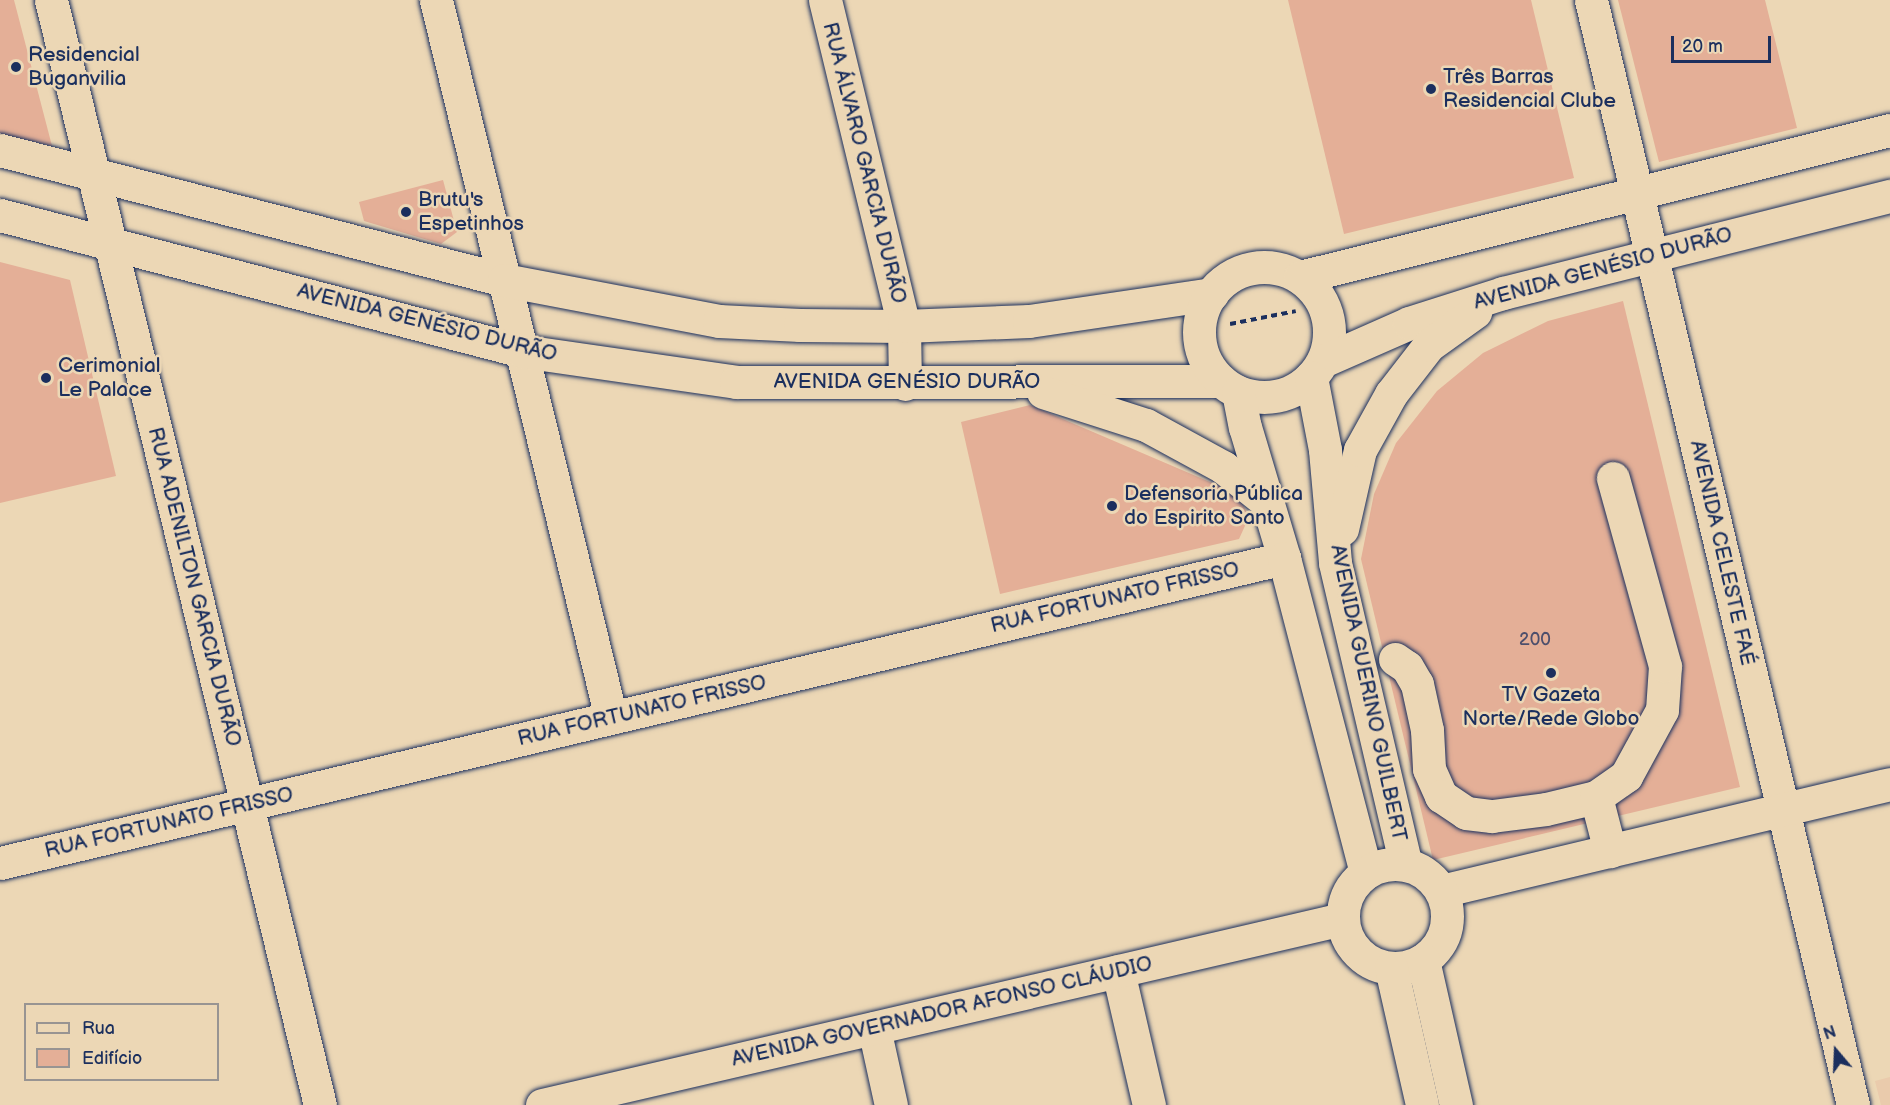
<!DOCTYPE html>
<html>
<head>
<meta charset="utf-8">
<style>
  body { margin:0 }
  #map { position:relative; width:1890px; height:1105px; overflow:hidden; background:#ecd7b5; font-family:"Balsamiq Sans",sans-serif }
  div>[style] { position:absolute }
  .built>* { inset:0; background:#eacbac }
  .building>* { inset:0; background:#e4af97 }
  .path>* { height:4px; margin-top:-2px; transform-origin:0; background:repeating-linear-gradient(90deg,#1b2f5e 0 6px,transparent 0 10.5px) }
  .roads { filter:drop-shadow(0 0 2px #1b2f5e) drop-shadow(0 0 2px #1b2f5e) }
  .minor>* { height:33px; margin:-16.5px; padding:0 16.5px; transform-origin:16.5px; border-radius:16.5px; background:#ecd7b5 }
  .major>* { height:33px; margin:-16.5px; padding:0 16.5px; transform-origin:16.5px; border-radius:16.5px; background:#ecd7b5 }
  .major>.ring { margin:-16.5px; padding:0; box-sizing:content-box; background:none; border:33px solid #ecd7b5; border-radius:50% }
  .dots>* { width:16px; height:16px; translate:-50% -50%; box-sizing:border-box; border:3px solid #ecd7b5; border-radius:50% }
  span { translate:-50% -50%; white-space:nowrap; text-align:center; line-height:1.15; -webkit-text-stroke:5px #ecd7b5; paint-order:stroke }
  .number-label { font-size:18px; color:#4d4f6c }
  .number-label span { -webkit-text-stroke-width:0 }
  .poi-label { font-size:21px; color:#1b2f5e }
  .left { translate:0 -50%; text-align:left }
  .street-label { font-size:21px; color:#1b2f5e }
  .legend { position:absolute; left:24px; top:1003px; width:195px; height:78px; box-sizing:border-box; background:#ecd7b5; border:2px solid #989492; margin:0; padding:8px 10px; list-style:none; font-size:18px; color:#1b2f5e }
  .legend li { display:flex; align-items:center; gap:12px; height:30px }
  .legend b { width:30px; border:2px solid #989492 }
  .north { position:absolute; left:1806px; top:1021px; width:60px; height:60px; -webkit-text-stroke:4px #ecd7b5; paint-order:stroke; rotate:341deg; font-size:16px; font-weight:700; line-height:24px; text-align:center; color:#1b2f5e }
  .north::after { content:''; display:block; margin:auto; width:21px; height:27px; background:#1b2f5e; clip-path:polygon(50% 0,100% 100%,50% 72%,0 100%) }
  .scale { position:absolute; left:1671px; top:36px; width:100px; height:27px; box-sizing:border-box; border:3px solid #1b2f5e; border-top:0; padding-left:8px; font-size:18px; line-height:21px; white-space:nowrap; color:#1b2f5e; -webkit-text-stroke:4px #ecd7b5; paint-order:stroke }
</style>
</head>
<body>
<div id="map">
  <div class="built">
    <div style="clip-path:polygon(1890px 1077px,1890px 1105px,1881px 1105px,1875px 1081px)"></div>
  </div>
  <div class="building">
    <div style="clip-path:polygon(0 0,14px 0,52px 146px,0 134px)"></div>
    <div style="clip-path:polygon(1288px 0,1531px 0,1574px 178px,1344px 234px)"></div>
    <div style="clip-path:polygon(1618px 0,1765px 0,1797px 128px,1659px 162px)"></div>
    <div style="clip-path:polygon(443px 180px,457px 232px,441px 244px,364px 221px,359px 202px)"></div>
    <div style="clip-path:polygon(0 262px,70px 280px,116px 476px,0 503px)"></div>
    <div style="clip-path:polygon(1623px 301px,1740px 787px,1433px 860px,1361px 559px,1374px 494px,1396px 443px,1437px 391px,1483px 353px,1548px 321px)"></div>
    <div style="clip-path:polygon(1030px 405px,1238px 494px,1249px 517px,1239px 539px,1000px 594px,961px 422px)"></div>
  </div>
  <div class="path">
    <div style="left:1230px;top:324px;width:67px;rotate:-11.1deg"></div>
  </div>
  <div class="roads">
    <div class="minor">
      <div style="left:51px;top:0;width:1137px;rotate:76.32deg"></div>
      <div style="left:436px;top:0;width:739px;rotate:76.3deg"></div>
      <div style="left:825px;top:0;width:335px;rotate:76.4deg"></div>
      <div style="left:904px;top:326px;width:58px;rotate:89deg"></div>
      <div style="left:1591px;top:0;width:1136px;rotate:76.66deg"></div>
      <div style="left:1395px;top:659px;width:14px;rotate:34deg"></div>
      <div style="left:1407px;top:667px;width:20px;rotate:60deg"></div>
      <div style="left:1417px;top:684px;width:47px;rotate:77.7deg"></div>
      <div style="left:1427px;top:730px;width:39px;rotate:87deg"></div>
      <div style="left:1429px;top:769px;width:30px;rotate:66deg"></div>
      <div style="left:1441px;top:796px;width:30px;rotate:34deg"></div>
      <div style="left:1466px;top:813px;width:26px;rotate:7deg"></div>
      <div style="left:1492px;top:816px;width:54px;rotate:-7.4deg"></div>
      <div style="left:1546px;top:809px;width:51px;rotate:-13.5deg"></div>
      <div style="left:1596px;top:797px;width:37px;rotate:-35deg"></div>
      <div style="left:1626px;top:776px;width:75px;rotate:-61.4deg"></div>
      <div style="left:1662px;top:710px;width:44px;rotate:-86.1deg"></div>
      <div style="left:1665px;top:666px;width:195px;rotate:-105.5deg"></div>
      <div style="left:1596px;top:797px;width:56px;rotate:75.5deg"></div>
      <div style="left:0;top:863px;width:1320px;rotate:-13.36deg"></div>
      <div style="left:1441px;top:891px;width:462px;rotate:-13.4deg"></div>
      <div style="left:1118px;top:971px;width:138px;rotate:77deg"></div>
      <div style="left:874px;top:1028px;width:79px;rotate:77.6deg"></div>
      <div style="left:542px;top:1105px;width:821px;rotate:-13.09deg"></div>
    </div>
    <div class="major">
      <div style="left:0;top:150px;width:520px;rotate:14.46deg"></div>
      <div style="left:504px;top:280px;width:219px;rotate:10.8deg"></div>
      <div style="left:719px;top:321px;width:81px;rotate:2.8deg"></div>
      <div style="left:800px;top:325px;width:104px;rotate:0.6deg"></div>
      <div style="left:904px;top:326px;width:125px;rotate:-2.3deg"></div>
      <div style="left:1029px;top:321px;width:185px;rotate:-8.4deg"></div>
      <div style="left:0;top:215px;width:539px;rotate:14.6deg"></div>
      <div style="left:522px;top:351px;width:216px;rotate:8.2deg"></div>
      <div style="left:736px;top:382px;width:485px;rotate:-0.1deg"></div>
      <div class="ring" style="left:1199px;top:267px;width:97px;height:97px"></div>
      <div style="left:1300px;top:277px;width:608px;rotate:-13.99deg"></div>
      <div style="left:1323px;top:361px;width:94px;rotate:-23.8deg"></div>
      <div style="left:1409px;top:323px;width:99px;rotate:-17.7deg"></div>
      <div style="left:1503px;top:293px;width:399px;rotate:-14.1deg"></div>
      <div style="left:1311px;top:377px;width:74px;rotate:79.1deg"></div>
      <div style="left:1325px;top:450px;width:113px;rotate:84.9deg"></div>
      <div style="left:1335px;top:563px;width:310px;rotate:76.8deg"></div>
      <div style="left:1043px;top:392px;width:108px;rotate:17.8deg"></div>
      <div style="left:1146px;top:425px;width:88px;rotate:28.6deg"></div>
      <div style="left:1223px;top:467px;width:56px;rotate:38.5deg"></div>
      <div style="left:1238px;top:392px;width:36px;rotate:79deg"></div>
      <div style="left:1245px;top:427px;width:137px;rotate:73.4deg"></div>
      <div style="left:1284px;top:558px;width:325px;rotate:75.4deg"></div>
      <div style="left:1342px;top:529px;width:81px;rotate:-77.2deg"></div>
      <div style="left:1360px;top:450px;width:64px;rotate:-61deg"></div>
      <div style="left:1391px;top:394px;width:62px;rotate:-52.2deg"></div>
      <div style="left:1429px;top:345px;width:57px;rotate:-35.7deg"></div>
      <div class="ring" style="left:1343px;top:864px;width:71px;height:71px"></div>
      <div style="left:1423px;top:960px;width:149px;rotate:77.2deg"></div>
      <div style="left:1391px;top:968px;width:140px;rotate:77.2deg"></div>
    </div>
  </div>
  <div class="dots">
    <div style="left:16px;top:67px;background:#1b2f5e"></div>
    <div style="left:1431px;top:89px;background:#1b2f5e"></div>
    <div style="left:406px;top:212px;background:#1b2f5e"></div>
    <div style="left:46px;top:378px;background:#1b2f5e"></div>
    <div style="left:1112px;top:506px;background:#1b2f5e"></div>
    <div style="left:1551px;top:673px;background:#1b2f5e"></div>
  </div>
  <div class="number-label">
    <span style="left:1535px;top:640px">200</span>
  </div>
  <div class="poi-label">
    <span class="left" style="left:28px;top:67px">Residencial<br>Buganvilia</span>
    <span class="left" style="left:1443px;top:89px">Três Barras<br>Residencial Clube</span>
    <span class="left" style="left:418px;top:212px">Brutu's<br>Espetinhos</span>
    <span class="left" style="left:58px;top:378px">Cerimonial<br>Le Palace</span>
    <span class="left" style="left:1124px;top:506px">Defensoria Pública<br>do Espirito Santo</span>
    <span style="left:1551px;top:707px">TV Gazeta<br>Norte/Rede Globo</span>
  </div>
  <div class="street-label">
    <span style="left:864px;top:163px;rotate:76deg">RUA ÁLVARO GARCIA DURÃO</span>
    <span style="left:1603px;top:269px;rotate:-15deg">AVENIDA GENÉSIO DURÃO</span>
    <span style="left:427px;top:323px;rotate:14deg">AVENIDA GENÉSIO DURÃO</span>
    <span style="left:907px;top:382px">AVENIDA GENÉSIO DURÃO</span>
    <span style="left:1722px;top:553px;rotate:77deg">AVENIDA CELESTE FAÉ</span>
    <span style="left:194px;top:587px;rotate:76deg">RUA ADENILTON GARCIA DURÃO</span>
    <span style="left:1115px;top:598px;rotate:-13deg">RUA FORTUNATO FRISSO</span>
    <span style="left:1368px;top:693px;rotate:78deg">AVENIDA GUERINO GUILBERT</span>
    <span style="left:642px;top:711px;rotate:-13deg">RUA FORTUNATO FRISSO</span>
    <span style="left:169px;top:823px;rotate:-13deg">RUA FORTUNATO FRISSO</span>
    <span style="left:942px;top:1012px;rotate:-13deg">AVENIDA GOVERNADOR AFONSO CLÁUDIO</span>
  </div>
  <ul class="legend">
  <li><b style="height:8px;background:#ecd7b5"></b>Rua</li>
  <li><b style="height:16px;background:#e4af97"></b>Edifício</li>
  </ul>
  <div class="north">N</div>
  <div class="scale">20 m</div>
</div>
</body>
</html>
